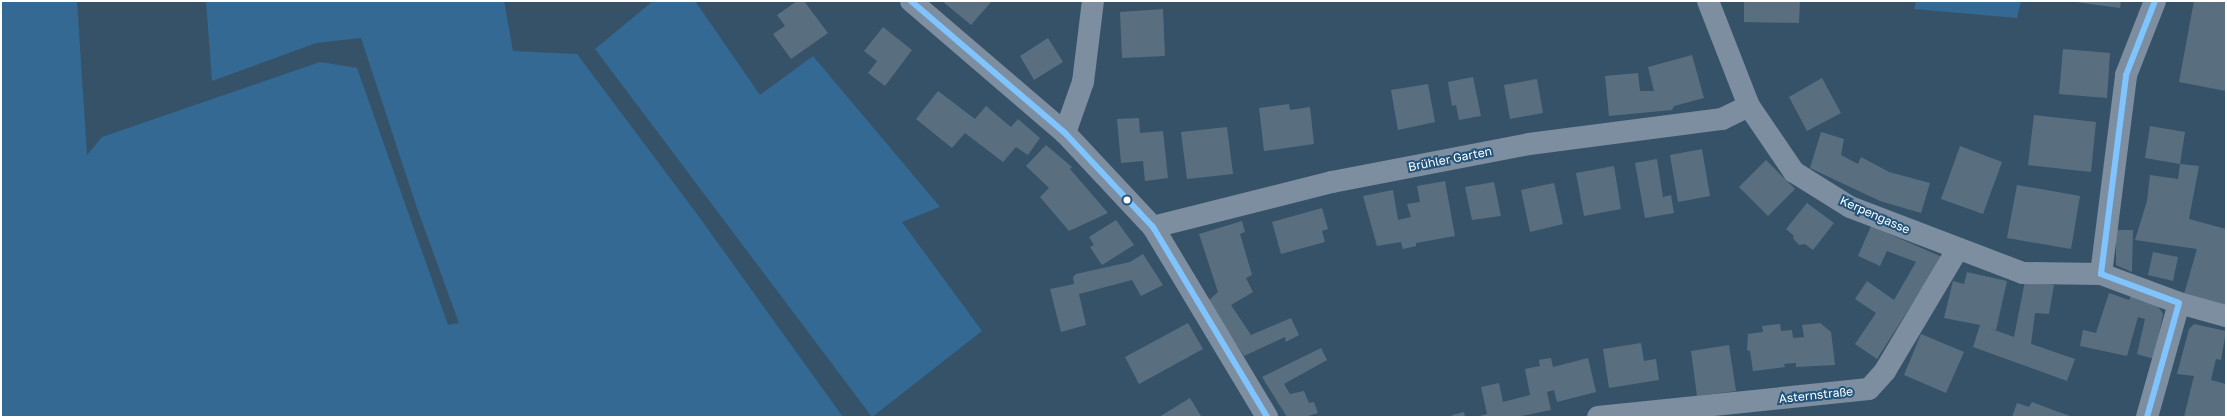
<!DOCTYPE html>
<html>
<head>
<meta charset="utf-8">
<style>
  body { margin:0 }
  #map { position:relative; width:2227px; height:418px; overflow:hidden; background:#365268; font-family:"Golos Text",sans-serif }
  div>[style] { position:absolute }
  .green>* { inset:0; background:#336992 }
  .building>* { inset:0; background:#596f7f }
  .street>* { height:22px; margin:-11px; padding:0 11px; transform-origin:11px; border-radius:11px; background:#7c8e9f }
  .bus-1>* { height:6px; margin:-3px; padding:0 3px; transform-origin:3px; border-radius:3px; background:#80c4ff }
  .dots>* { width:11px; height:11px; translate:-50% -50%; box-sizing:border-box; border:2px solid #22547c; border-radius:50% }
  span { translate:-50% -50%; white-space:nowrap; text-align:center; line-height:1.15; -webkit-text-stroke:4px #22547c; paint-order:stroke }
  .street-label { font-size:12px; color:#fff }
  .frame { position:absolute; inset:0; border:2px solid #fff; pointer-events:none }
</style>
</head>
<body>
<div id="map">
  <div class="green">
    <div style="clip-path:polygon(1px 1px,77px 1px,87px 155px,102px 137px,320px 62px,357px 68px,448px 325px,459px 323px,418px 211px,361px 38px,316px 43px,212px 81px,206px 1px,504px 1px,513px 51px,577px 54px,697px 214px,843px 417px,1px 417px)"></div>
    <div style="clip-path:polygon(653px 1px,695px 1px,760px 95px,813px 56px,940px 207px,902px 222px,982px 331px,872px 417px,595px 49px)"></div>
    <div style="clip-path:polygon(1916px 1px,2021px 1px,2017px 18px,1914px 9px)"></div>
  </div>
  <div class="building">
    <div style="clip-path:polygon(797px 1px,804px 1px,828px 33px,791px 59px,773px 34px,785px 26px,777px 15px)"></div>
    <div style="clip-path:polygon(942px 1px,989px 1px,991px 2px,971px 25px)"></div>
    <div style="clip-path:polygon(1744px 1px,1800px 1px,1799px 23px,1744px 22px)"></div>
    <div style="clip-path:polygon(2068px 1px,2121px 1px,2120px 8px)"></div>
    <div style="clip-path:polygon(2194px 1px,2226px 1px,2226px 91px,2179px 82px)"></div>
    <div style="clip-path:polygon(1163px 9px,1165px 56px,1122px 58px,1120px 12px)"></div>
    <div style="clip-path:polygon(883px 27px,912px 50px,885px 86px,868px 73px,877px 61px,864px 51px)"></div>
    <div style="clip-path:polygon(1048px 38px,1063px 62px,1034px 80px,1020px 56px)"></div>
    <div style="clip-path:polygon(2063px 49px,2110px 53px,2107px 98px,2059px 94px)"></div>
    <div style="clip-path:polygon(1692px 55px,1704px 98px,1674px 106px,1672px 110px,1609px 116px,1605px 76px,1638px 73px,1640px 91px,1654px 91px,1648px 67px)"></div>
    <div style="clip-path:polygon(1473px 77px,1481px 116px,1459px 120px,1456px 105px,1452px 106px,1448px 82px)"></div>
    <div style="clip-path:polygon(1822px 78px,1841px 113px,1807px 131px,1789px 97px)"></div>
    <div style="clip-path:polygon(1537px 79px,1543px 113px,1510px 119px,1504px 85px)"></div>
    <div style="clip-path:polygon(1428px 84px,1435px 122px,1398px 130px,1391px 90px)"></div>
    <div style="clip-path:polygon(938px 91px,975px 119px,986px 106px,1011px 127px,1018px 119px,1040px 138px,1028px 155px,1016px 147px,1003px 162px,965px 133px,952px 148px,916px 119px)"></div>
    <div style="clip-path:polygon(1289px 104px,1290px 110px,1310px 107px,1314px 144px,1264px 151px,1259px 108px)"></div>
    <div style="clip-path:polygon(2034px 115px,2096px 122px,2091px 172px,2028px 165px)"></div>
    <div style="clip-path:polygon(1139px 118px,1140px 133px,1163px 131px,1168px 178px,1145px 181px,1143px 161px,1121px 163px,1117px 119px)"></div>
    <div style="clip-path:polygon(2150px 126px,2185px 132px,2180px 164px,2145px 158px)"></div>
    <div style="clip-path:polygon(1227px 127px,1233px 174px,1187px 179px,1181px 132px)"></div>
    <div style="clip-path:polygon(1821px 132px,1844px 139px,1841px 155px,1858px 164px,1861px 157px,1889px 172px,1930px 183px,1921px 213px,1880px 201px,1810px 168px)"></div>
    <div style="clip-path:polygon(1046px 145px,1072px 167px,1070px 169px,1108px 213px,1069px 231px,1040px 197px,1049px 188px,1026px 166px)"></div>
    <div style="clip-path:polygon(1960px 146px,2002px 162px,1983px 214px,1941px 199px)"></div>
    <div style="clip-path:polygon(1702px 149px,1710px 196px,1678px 202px,1670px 155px)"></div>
    <div style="clip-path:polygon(1657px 159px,1663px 197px,1671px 195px,1674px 213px,1645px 218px,1635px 163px)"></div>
    <div style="clip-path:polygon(1766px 160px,1795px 189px,1768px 216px,1739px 187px)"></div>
    <div style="clip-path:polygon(2180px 164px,2199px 166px,2189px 219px,2226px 229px,2226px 308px,2184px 294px,2197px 249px,2135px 240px,2147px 201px,2150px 175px,2178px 179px)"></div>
    <div style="clip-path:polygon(1614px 166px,1621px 209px,1584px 216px,1576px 173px)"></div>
    <div style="clip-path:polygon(1445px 181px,1455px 236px,1416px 243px,1416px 246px,1403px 249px,1401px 242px,1377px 246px,1363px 196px,1393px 190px,1398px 220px,1411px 217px,1407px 204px,1420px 202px,1417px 186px)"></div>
    <div style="clip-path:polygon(1494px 182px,1501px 216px,1472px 220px,1465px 187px)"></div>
    <div style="clip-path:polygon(1554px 183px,1563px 224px,1530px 232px,1521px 190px)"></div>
    <div style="clip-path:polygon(2017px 185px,2080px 196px,2071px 249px,2007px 238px)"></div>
    <div style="clip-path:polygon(1807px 203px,1834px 223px,1813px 250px,1805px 244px,1799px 245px,1793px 238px,1794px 236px,1786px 229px)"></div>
    <div style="clip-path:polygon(1322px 208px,1328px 229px,1322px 231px,1325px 242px,1281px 254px,1272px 222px)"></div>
    <div style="clip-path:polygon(1116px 220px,1134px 245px,1102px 265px,1090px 247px,1094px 245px,1089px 237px)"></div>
    <div style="clip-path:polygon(1242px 221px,1245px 232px,1240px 234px,1252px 275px,1246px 278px,1253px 292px,1231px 305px,1251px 335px,1291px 318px,1299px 335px,1286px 342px,1285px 337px,1244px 356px,1208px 301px,1218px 292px,1199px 234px)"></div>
    <div style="clip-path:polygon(1871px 226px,1942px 257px,1877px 359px,1855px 344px,1876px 313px,1855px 299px,1867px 281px,1894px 300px,1916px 262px,1887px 251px,1880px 266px,1858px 256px)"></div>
    <div style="clip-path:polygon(2116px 230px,2133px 230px,2132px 272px,2116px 265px)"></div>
    <div style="clip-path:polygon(2153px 252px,2178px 257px,2173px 281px,2148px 275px)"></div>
    <div style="clip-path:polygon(1143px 254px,1163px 285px,1141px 296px,1132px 280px,1079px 294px,1086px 325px,1061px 332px,1050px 289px,1074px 284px,1073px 277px,1076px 274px,1130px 262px)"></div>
    <div style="clip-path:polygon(1967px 272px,2007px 281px,1996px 330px,1989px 328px,2014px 337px,2025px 281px,2054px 285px,2049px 314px,2035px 313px,2031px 344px,2075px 359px,2067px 381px,1973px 347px,1980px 325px,1944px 318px,1953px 281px,1964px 284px)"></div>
    <div style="clip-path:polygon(2109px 293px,2129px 300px,2131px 295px,2157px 305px,2163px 314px,2154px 359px,2137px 354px,2145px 319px,2138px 317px,2127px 356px,2080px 346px,2083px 330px,2096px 333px)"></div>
    <div style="clip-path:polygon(1188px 323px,1203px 349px,1139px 384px,1125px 357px)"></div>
    <div style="clip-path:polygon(1820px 323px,1831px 332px,1835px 365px,1796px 367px,1796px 363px,1784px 364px,1785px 367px,1753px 371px,1750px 351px,1747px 350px,1748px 334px,1763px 332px,1762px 326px,1780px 324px,1781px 331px,1792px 330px,1793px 338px,1804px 337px,1802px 325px)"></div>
    <div style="clip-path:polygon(2194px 324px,2226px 331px,2221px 360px,2216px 359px,2211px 380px,2226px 384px,2226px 417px,2184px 417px,2194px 376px,2177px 374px,2189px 329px)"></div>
    <div style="clip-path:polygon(1921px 334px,1964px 352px,1946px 393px,1904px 375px)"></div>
    <div style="clip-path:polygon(1641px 343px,1644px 361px,1656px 359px,1659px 380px,1609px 388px,1603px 349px)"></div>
    <div style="clip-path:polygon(1729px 345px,1736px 391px,1697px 396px,1691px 351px)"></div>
    <div style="clip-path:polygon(1321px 348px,1327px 360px,1284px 384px,1290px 394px,1304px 391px,1309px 403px,1314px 402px,1318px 413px,1305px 417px,1287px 417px,1262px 377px)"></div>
    <div style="clip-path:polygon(1551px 358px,1553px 367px,1588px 358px,1596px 392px,1557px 402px,1554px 390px,1547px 392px,1551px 410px,1516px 417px,1476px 417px,1487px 414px,1481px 387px,1499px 383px,1503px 402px,1530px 395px,1525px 369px,1540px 366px,1539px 360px)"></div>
    <div style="clip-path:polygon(1190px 398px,1201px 416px,1159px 417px)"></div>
    <div style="clip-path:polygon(2032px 402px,2056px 411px,2073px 417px,2012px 417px,2017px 403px,2029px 407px)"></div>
    <div style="clip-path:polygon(1464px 412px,1465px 417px,1452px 417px,1452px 415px)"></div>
  </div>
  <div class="street">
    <div style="left:911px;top:1px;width:203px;rotate:40.6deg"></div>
    <div style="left:1065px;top:133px;width:129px;rotate:46.9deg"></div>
    <div style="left:1153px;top:227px;width:222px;rotate:59deg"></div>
    <div style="left:1708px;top:1px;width:113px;rotate:68.7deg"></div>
    <div style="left:1749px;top:106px;width:80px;rotate:55.7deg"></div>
    <div style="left:1794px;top:172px;width:66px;rotate:32deg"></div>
    <div style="left:1850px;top:207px;width:185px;rotate:20.9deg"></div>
    <div style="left:2023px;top:273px;width:78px;rotate:0.7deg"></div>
    <div style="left:2101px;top:274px;width:83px;rotate:20.4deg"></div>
    <div style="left:2179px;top:303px;width:49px;rotate:15.5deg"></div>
    <div style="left:1065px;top:133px;width:54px;rotate:-70.6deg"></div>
    <div style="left:1083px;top:82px;width:82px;rotate:-83deg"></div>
    <div style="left:1153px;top:227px;width:185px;rotate:-14.1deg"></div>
    <div style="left:1332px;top:182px;width:201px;rotate:-10.9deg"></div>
    <div style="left:1529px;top:144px;width:195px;rotate:-7.4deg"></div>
    <div style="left:1722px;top:119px;width:30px;rotate:-26deg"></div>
    <div style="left:2101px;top:274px;width:201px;rotate:-82.8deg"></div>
    <div style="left:2126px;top:75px;width:79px;rotate:-68.6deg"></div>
    <div style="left:1598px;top:417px;width:272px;rotate:-5.9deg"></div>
    <div style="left:1869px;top:389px;width:24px;rotate:-48deg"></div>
    <div style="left:1885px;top:371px;width:141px;rotate:-59.2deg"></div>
    <div style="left:2147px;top:417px;width:118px;rotate:-74.3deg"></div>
  </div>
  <div class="bus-1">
    <div style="left:911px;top:1px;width:203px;rotate:40.6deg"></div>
    <div style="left:1065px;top:133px;width:129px;rotate:46.9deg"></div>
    <div style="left:1153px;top:227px;width:222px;rotate:59deg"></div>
    <div style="left:2101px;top:274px;width:201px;rotate:-82.8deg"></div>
    <div style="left:2126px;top:75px;width:79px;rotate:-68.6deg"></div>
    <div style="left:2101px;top:274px;width:83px;rotate:20.4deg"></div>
    <div style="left:2147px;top:417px;width:118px;rotate:-74.3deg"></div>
  </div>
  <div class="dots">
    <div style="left:1127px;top:200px;background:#fff"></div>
  </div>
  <div class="street-label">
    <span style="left:1450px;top:159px;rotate:-11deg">Brühler Garten</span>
    <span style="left:1875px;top:215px;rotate:24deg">Kerpengasse</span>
    <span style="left:1816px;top:395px;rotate:-6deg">Asternstraße</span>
  </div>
  <div class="frame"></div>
</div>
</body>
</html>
